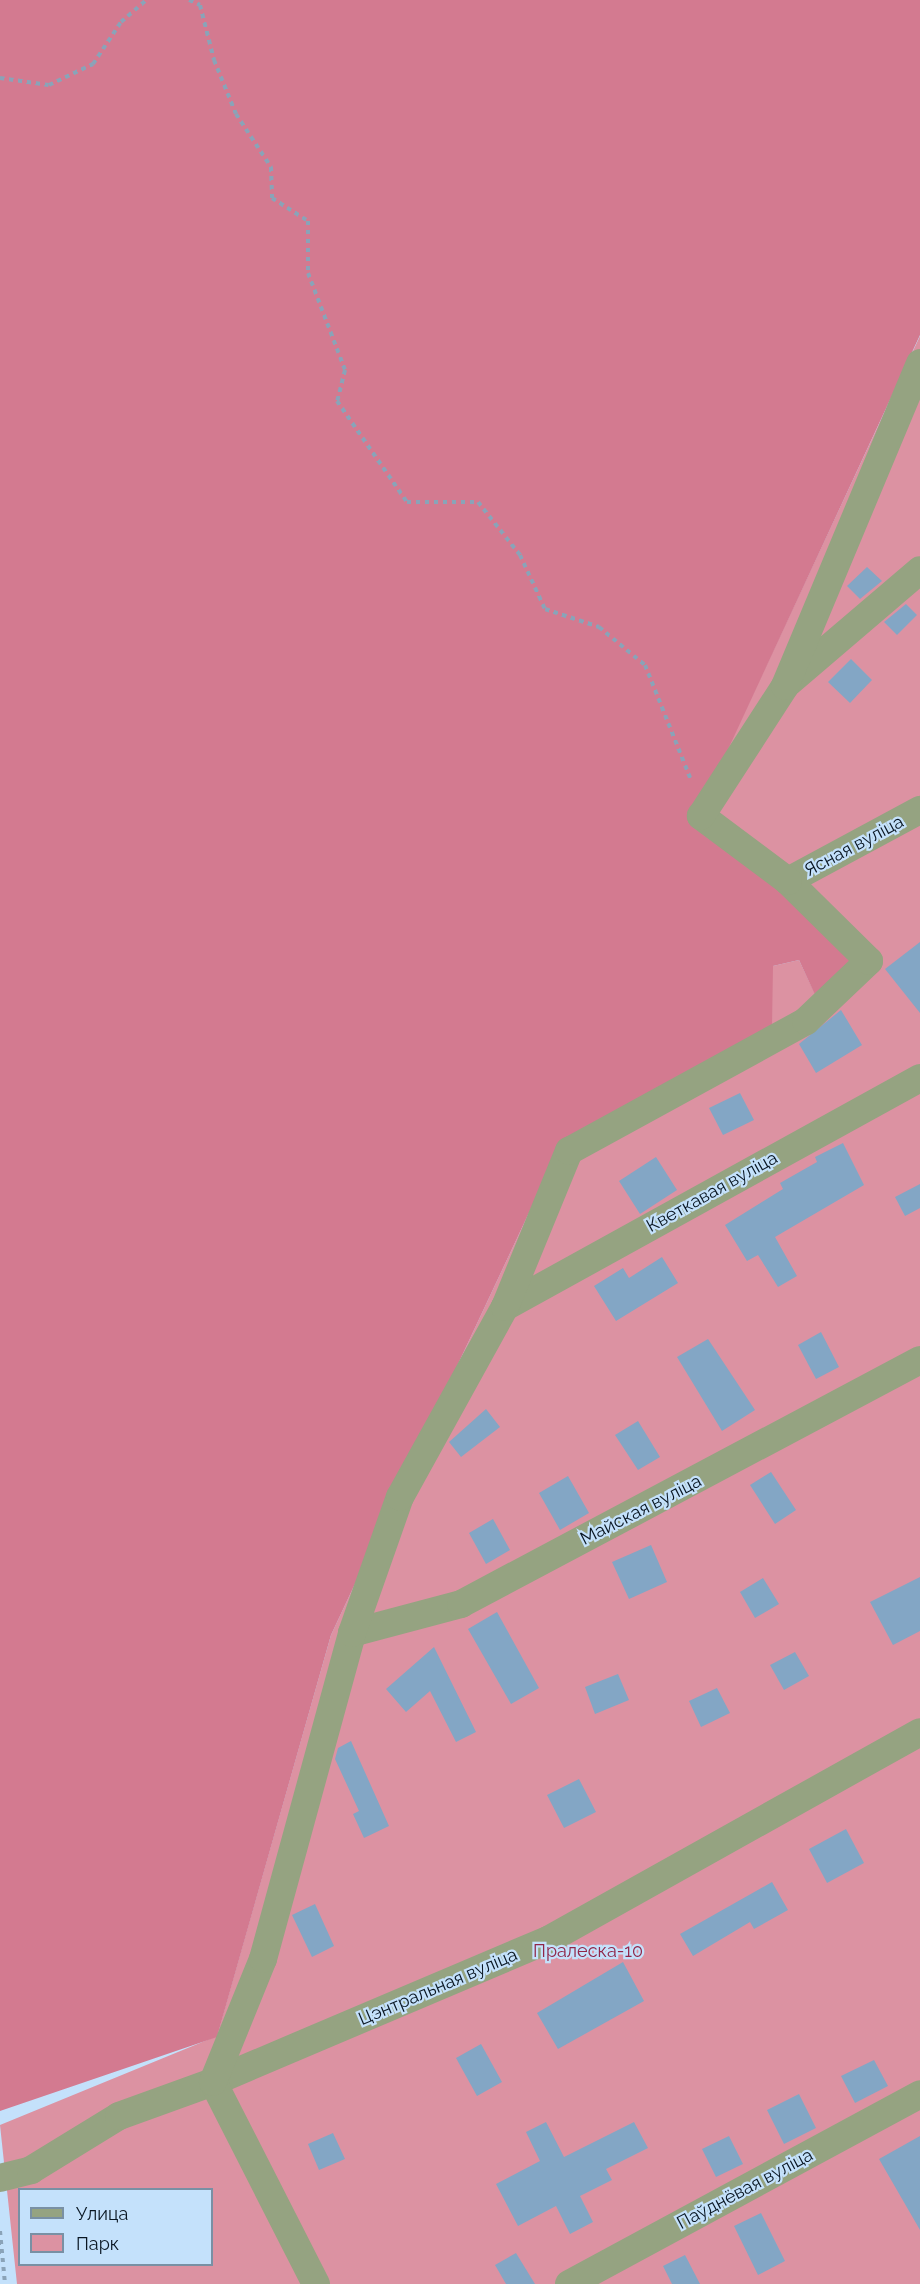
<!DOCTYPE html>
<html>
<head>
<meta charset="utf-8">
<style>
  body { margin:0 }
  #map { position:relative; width:920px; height:2284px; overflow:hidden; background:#c4e1fb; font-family:Raleway,sans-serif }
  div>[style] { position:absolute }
  .green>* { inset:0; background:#dc92a2 }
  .forest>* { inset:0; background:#d37a90 }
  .building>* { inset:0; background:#83a6c5 }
  .path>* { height:4px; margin-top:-2px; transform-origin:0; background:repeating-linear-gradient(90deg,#8aa3b8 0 4.5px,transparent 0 9px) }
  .minor>* { height:28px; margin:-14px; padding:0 14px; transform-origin:14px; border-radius:14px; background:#95a381 }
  span { translate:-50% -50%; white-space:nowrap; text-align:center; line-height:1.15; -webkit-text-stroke:4.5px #c4e1fb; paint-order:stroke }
  .street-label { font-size:18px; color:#091622 }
  .park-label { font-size:18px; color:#902649 }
  .legend { position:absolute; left:18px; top:2188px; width:195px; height:78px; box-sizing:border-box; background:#c4e1fb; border:2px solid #7990a4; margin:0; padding:8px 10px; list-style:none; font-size:18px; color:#091622 }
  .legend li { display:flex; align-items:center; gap:12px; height:30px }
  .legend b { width:30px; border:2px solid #7990a4 }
</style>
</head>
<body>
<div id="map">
  <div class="green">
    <div style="clip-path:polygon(evenodd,920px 336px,920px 2284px,17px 2284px,0 2125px,217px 2036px,331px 1635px,541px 1187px,773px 966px,799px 960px,817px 998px,853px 955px,698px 812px,920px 336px,20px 2190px,212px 2190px,212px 2264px,20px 2264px,20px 2190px)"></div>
  </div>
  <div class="forest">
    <div style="clip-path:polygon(0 0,920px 0,920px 335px,699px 812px,854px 955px,817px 999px,799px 960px,773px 966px,772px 1027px,541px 1187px,331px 1635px,217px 2037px,0 2111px)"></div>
  </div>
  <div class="building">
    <div style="clip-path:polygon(867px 567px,882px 581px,860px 599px,847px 586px)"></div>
    <div style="clip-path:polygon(906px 604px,917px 615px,897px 635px,884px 622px)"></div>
    <div style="clip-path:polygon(851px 659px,872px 680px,850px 703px,828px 682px)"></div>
    <div style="clip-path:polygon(920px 942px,920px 1013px,885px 969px)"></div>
    <div style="clip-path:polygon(841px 1010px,862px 1045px,816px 1073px,799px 1044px)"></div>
    <div style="clip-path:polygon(740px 1093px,754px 1120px,723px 1135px,709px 1108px)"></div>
    <div style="clip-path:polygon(843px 1143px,864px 1185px,775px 1237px,797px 1276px,778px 1287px,758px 1255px,747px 1261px,725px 1225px,783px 1189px,780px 1183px,817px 1162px,815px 1157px)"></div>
    <div style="clip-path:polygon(656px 1157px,677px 1190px,640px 1214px,619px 1181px)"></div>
    <div style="clip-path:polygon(920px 1184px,920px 1208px,905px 1216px,895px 1197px)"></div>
    <div style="clip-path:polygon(662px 1257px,678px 1283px,616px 1321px,594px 1286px,623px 1268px,629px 1278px)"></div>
    <div style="clip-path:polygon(821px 1332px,839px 1367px,816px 1379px,798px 1345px)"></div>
    <div style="clip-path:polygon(708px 1339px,755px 1410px,722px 1431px,677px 1357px)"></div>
    <div style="clip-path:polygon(486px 1409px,500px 1427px,461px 1457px,449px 1442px)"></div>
    <div style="clip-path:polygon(638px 1421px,660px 1457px,638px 1470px,615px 1435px)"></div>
    <div style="clip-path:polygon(771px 1472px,796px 1510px,775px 1524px,750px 1485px)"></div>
    <div style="clip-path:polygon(568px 1476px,589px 1513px,560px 1530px,539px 1493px)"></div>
    <div style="clip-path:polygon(493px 1519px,510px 1550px,486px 1564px,469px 1533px)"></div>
    <div style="clip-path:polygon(651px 1545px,667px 1582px,629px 1599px,612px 1562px)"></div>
    <div style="clip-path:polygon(920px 1577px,920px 1631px,893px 1645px,870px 1602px)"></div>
    <div style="clip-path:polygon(763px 1578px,779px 1604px,755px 1618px,740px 1592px)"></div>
    <div style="clip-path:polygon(497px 1612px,539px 1688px,511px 1704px,468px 1629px)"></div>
    <div style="clip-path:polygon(434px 1647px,476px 1732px,456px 1742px,430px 1691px,406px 1712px,386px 1689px)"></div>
    <div style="clip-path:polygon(795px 1652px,809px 1676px,784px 1690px,770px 1665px)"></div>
    <div style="clip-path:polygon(618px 1674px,629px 1700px,595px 1714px,585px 1687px)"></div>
    <div style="clip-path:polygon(717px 1688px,730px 1713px,701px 1727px,689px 1701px)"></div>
    <div style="clip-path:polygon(351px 1741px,389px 1826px,364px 1838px,353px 1814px,359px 1811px,335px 1759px,338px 1748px)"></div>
    <div style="clip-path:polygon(579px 1779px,596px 1812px,564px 1828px,547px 1795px)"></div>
    <div style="clip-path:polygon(846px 1829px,864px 1863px,827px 1883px,809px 1849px)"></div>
    <div style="clip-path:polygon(772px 1882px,788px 1910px,754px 1929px,750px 1922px,693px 1956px,680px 1934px)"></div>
    <div style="clip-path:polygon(315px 1904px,334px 1946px,312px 1957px,292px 1915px)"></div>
    <div style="clip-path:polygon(623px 1962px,644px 2001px,558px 2049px,537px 2013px)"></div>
    <div style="clip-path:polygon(481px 2044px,502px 2082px,477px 2096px,456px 2058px)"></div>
    <div style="clip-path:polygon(874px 2060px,888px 2086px,855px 2103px,841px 2076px)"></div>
    <div style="clip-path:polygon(799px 2094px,816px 2128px,784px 2144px,767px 2110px)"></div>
    <div style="clip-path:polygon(546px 2122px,564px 2157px,634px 2122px,648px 2148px,606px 2169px,612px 2180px,580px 2196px,593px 2222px,570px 2234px,556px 2206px,518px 2226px,496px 2184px,540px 2161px,526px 2132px)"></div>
    <div style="clip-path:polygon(333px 2133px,345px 2159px,319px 2170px,308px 2144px)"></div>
    <div style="clip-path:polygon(729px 2136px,743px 2164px,716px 2177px,702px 2149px)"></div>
    <div style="clip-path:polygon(920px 2136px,920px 2230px,879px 2159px)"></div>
    <div style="clip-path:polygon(761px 2213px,785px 2261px,758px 2275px,734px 2226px)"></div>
    <div style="clip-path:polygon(516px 2253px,535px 2284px,506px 2284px,495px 2265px)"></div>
    <div style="clip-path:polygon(685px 2255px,700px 2284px,672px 2284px,663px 2266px)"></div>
  </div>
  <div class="path">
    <div style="left:189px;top:0;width:12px;rotate:24deg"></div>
    <div style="left:200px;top:5px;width:57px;rotate:75.7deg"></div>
    <div style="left:214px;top:60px;width:58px;rotate:67.8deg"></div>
    <div style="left:236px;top:114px;width:64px;rotate:56.6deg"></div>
    <div style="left:271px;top:167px;width:31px;rotate:88deg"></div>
    <div style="left:272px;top:198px;width:43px;rotate:32.6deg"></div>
    <div style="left:308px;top:221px;width:52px;rotate:90deg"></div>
    <div style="left:308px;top:273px;width:104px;rotate:69.1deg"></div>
    <div style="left:345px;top:370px;width:32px;rotate:104deg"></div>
    <div style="left:337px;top:401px;width:123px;rotate:55.3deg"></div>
    <div style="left:407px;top:502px;width:71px"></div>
    <div style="left:478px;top:502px;width:68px;rotate:51.6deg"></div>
    <div style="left:520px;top:555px;width:60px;rotate:65.2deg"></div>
    <div style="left:545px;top:609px;width:57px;rotate:18.4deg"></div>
    <div style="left:599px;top:627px;width:60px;rotate:39.6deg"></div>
    <div style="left:645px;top:665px;width:124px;rotate:68.2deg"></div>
    <div style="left:0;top:78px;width:49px;rotate:8.1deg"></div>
    <div style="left:49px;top:85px;width:49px;rotate:-25.5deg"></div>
    <div style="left:93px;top:64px;width:50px;rotate:-56.3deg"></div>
    <div style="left:121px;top:22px;width:33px;rotate:-41deg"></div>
    <div style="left:0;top:2231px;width:53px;rotate:84.6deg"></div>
  </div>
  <div class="minor">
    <div style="left:789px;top:682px;width:172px;rotate:-40.5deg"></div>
    <div style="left:788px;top:881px;width:150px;rotate:-28.3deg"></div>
    <div style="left:505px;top:1307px;width:474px;rotate:-28.9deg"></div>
    <div style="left:352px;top:1633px;width:113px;rotate:-14.9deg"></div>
    <div style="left:461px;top:1604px;width:520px;rotate:-27.99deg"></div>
    <div style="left:0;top:2178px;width:32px;rotate:-14deg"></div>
    <div style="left:31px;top:2170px;width:103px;rotate:-31.5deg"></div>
    <div style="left:119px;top:2116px;width:100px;rotate:-19.9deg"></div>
    <div style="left:213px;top:2082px;width:364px;rotate:-23deg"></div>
    <div style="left:548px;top:1940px;width:426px;rotate:-29.2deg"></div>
    <div style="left:316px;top:2284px;width:227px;rotate:-117deg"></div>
    <div style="left:213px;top:2082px;width:133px;rotate:-67.9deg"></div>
    <div style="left:263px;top:1959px;width:338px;rotate:-74.7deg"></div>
    <div style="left:352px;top:1633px;width:144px;rotate:-70.6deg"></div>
    <div style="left:400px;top:1497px;width:217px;rotate:-61.1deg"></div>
    <div style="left:505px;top:1307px;width:169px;rotate:-67.7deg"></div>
    <div style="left:569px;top:1151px;width:270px;rotate:-28.7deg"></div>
    <div style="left:806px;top:1021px;width:87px;rotate:-43.6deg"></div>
    <div style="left:869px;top:961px;width:114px;rotate:-135.4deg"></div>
    <div style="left:788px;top:881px;width:109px;rotate:-143.2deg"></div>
    <div style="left:701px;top:816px;width:155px;rotate:-57.1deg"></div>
    <div style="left:785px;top:686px;width:350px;rotate:-67.3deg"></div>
    <div style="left:569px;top:2284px;width:399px;rotate:-28.4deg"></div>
  </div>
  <div class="street-label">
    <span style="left:854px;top:846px;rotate:-28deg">Ясная вуліца</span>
    <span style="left:712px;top:1192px;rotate:-29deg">Кветкавая вуліца</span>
    <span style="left:641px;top:1510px;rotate:-27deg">Майская вуліца</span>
    <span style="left:438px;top:1987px;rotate:-23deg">Цэнтральная вуліца</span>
    <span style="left:745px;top:2189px;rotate:-28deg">Паўднёвая вуліца</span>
  </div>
  <div class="park-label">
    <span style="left:588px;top:1951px">Пралеска-10</span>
  </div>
  <ul class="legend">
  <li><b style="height:8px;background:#95a381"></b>Улица</li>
  <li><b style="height:16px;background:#dc92a2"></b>Парк</li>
  </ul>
</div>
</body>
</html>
